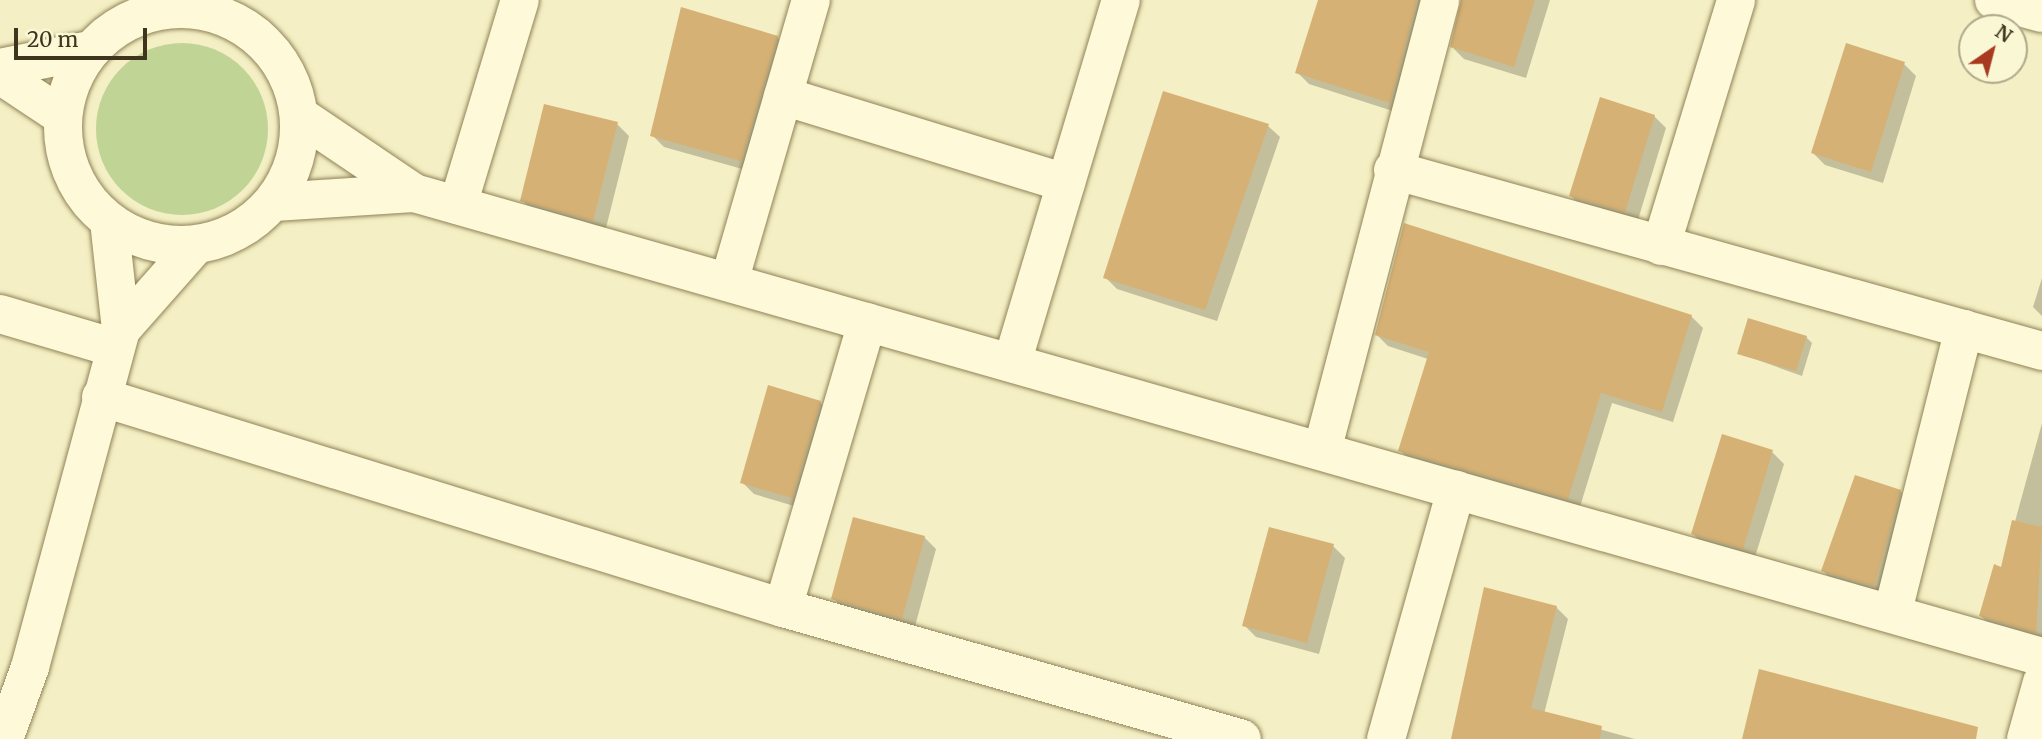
<!DOCTYPE html>
<html>
<head>
<meta charset="utf-8">
<style>
  body { margin:0 }
  #map { position:relative; width:2042px; height:739px; overflow:hidden; background:#f4efc4; font-family:Merriweather,serif }
  div>[style] { position:absolute }
  .green>* { inset:0; background:#c0d496 }
  .round { border-radius:50% }
  .shadow>* { inset:0; background:#0003 }
  .building>* { inset:0; background:#d6b175 }
  .roads { filter:drop-shadow(0 0 2px #918257) drop-shadow(0 0 2px #918257) }
  .minor>* { height:38px; margin:-19px; padding:0 19px; transform-origin:19px; border-radius:19px; background:#fdf9d9 }
  .minor>.ring { margin:-19px; padding:0; box-sizing:content-box; background:none; border:38px solid #fdf9d9; border-radius:50% }
  span { translate:-50% -50%; white-space:nowrap; text-align:center; line-height:1.15; -webkit-text-stroke:6px #faf7d5; paint-order:stroke }
  .north { position:absolute; left:1958px; top:14px; width:70px; height:70px; box-sizing:border-box; background:#faf7d5; border:2px solid #afa98b; border-radius:50%; rotate:35deg; font-size:19px; font-weight:700; line-height:28px; text-align:center; color:#3f351d }
  .north::after { content:''; display:block; margin:auto; width:24px; height:32px; background:#a83a1f; clip-path:polygon(50% 0,100% 100%,50% 72%,0 100%) }
  .scale { position:absolute; left:14px; top:28px; width:133px; height:32px; box-sizing:border-box; border:4px solid #3f351d; border-top:0; padding-left:9px; font-size:21px; line-height:24px; white-space:nowrap; color:#3f351d; -webkit-text-stroke:5px #faf7d5; paint-order:stroke }
</style>
</head>
<body>
<div id="map">
  <div class="green">
    <div class="round" style="left:96px;top:43px;width:172px;height:172px"></div>
  </div>
  <div class="shadow">
    <div style="clip-path:polygon(1337px 0,1437px 0,1402px 114px,1309px 84px,1297px 72px)"></div>
    <div style="clip-path:polygon(1462px 0,1550px 0,1526px 78px,1464px 59px,1452px 47px)"></div>
    <div style="clip-path:polygon(777px 37px,789px 49px,753px 172px,664px 147px,652px 135px)"></div>
    <div style="clip-path:polygon(1904px 64px,1916px 76px,1883px 183px,1825px 165px,1813px 153px)"></div>
    <div style="clip-path:polygon(1654px 116px,1666px 128px,1637px 223px,1583px 208px,1571px 196px)"></div>
    <div style="clip-path:polygon(617px 124px,629px 136px,605px 232px,534px 212px,522px 200px)"></div>
    <div style="clip-path:polygon(1268px 126px,1280px 137px,1217px 321px,1117px 289px,1105px 277px)"></div>
    <div style="clip-path:polygon(2042px 278px,2042px 316px,2033px 307px)"></div>
    <div style="clip-path:polygon(1691px 316px,1703px 328px,1673px 422px,1612px 403px,1579px 510px,1412px 462px,1400px 450px,1428px 359px,1388px 346px,1377px 335px)"></div>
    <div style="clip-path:polygon(1806px 337px,1812px 343px,1802px 376px,1738px 353px)"></div>
    <div style="clip-path:polygon(820px 402px,832px 414px,804px 509px,754px 494px,742px 482px)"></div>
    <div style="clip-path:polygon(2042px 423px,2042px 641px,1991px 626px,1981px 616px,2002px 569px)"></div>
    <div style="clip-path:polygon(1772px 452px,1784px 464px,1754px 560px,1705px 546px,1693px 534px)"></div>
    <div style="clip-path:polygon(1900px 491px,1912px 503px,1886px 597px,1835px 583px,1823px 571px)"></div>
    <div style="clip-path:polygon(924px 537px,936px 549px,914px 630px,845px 610px,833px 598px)"></div>
    <div style="clip-path:polygon(1333px 546px,1345px 558px,1319px 654px,1256px 637px,1244px 625px)"></div>
    <div style="clip-path:polygon(1556px 607px,1568px 619px,1544px 714px,1635px 739px,1451px 739px)"></div>
  </div>
  <div class="building">
    <div style="clip-path:polygon(1318px 0,1417px 0,1390px 103px,1295px 73px)"></div>
    <div style="clip-path:polygon(1461px 0,1535px 0,1514px 67px,1450px 47px)"></div>
    <div style="clip-path:polygon(681px 7px,778px 36px,741px 161px,650px 136px)"></div>
    <div style="clip-path:polygon(1846px 43px,1905px 62px,1871px 172px,1811px 153px)"></div>
    <div style="clip-path:polygon(1163px 91px,1269px 124px,1205px 310px,1103px 278px)"></div>
    <div style="clip-path:polygon(1600px 97px,1655px 115px,1625px 212px,1569px 196px)"></div>
    <div style="clip-path:polygon(544px 104px,618px 122px,593px 221px,520px 201px)"></div>
    <div style="clip-path:polygon(1404px 223px,1692px 315px,1662px 412px,1601px 393px,1568px 499px,1398px 451px,1429px 352px,1375px 335px)"></div>
    <div style="clip-path:polygon(1748px 318px,1807px 336px,1796px 371px,1737px 354px)"></div>
    <div style="clip-path:polygon(768px 385px,821px 401px,792px 498px,740px 483px)"></div>
    <div style="clip-path:polygon(1722px 434px,1773px 450px,1743px 549px,1691px 534px)"></div>
    <div style="clip-path:polygon(1855px 475px,1901px 490px,1874px 586px,1821px 571px)"></div>
    <div style="clip-path:polygon(853px 517px,925px 536px,902px 619px,831px 599px)"></div>
    <div style="clip-path:polygon(2012px 520px,2042px 527px,2036px 633px,1979px 616px,1994px 564px,2001px 567px)"></div>
    <div style="clip-path:polygon(1269px 527px,1334px 544px,1307px 643px,1242px 626px)"></div>
    <div style="clip-path:polygon(1484px 587px,1557px 606px,1531px 708px,1602px 726px,1600px 739px,1451px 739px)"></div>
    <div style="clip-path:polygon(1759px 669px,1978px 727px,1976px 739px,1742px 739px)"></div>
  </div>
  <div class="roads">
    <div class="minor">
      <div style="left:1994px;top:0;width:50px;rotate:15.2deg"></div>
      <div class="ring" style="left:63px;top:9px;width:198px;height:198px"></div>
      <div style="left:0;top:68px;width:91px;rotate:-11.4deg"></div>
      <div style="left:0;top:75px;width:74px;rotate:33.5deg"></div>
      <div style="left:783px;top:96px;width:296px;rotate:17.1deg"></div>
      <div style="left:300px;top:116px;width:138px;rotate:34deg"></div>
      <div style="left:414px;top:193px;width:1693px;rotate:15.91deg"></div>
      <div style="left:1393px;top:170px;width:674px;rotate:15.58deg"></div>
      <div style="left:274px;top:202px;width:140px;rotate:-3.7deg"></div>
      <div style="left:458px;top:205px;width:214px;rotate:-73.2deg"></div>
      <div style="left:109px;top:221px;width:110px;rotate:83.7deg"></div>
      <div style="left:1661px;top:246px;width:257px;rotate:-73deg"></div>
      <div style="left:729px;top:282px;width:294px;rotate:-73.8deg"></div>
      <div style="left:0;top:314px;width:120px;rotate:16.5deg"></div>
      <div style="left:1012px;top:363px;width:379px;rotate:-73.3deg"></div>
      <div style="left:101px;top:397px;width:714px;rotate:17.19deg"></div>
      <div style="left:783px;top:608px;width:477px;rotate:15.9deg"></div>
      <div style="left:1322px;top:451px;width:466px;rotate:-75.3deg"></div>
      <div style="left:783px;top:608px;width:298px;rotate:-73.6deg"></div>
      <div style="left:1893px;top:611px;width:291px;rotate:-75.9deg"></div>
      <div style="left:4px;top:739px;width:77px;rotate:-70.1deg"></div>
      <div style="left:30px;top:667px;width:349px;rotate:-74.9deg"></div>
      <div style="left:121px;top:330px;width:113px;rotate:-48.6deg"></div>
      <div style="left:1386px;top:739px;width:259px;rotate:-74.3deg"></div>
      <div style="left:2026px;top:739px;width:59px;rotate:-74.3deg"></div>
    </div>
  </div>
  <div class="north">N</div>
  <div class="scale">20 m</div>
</div>
</body>
</html>
